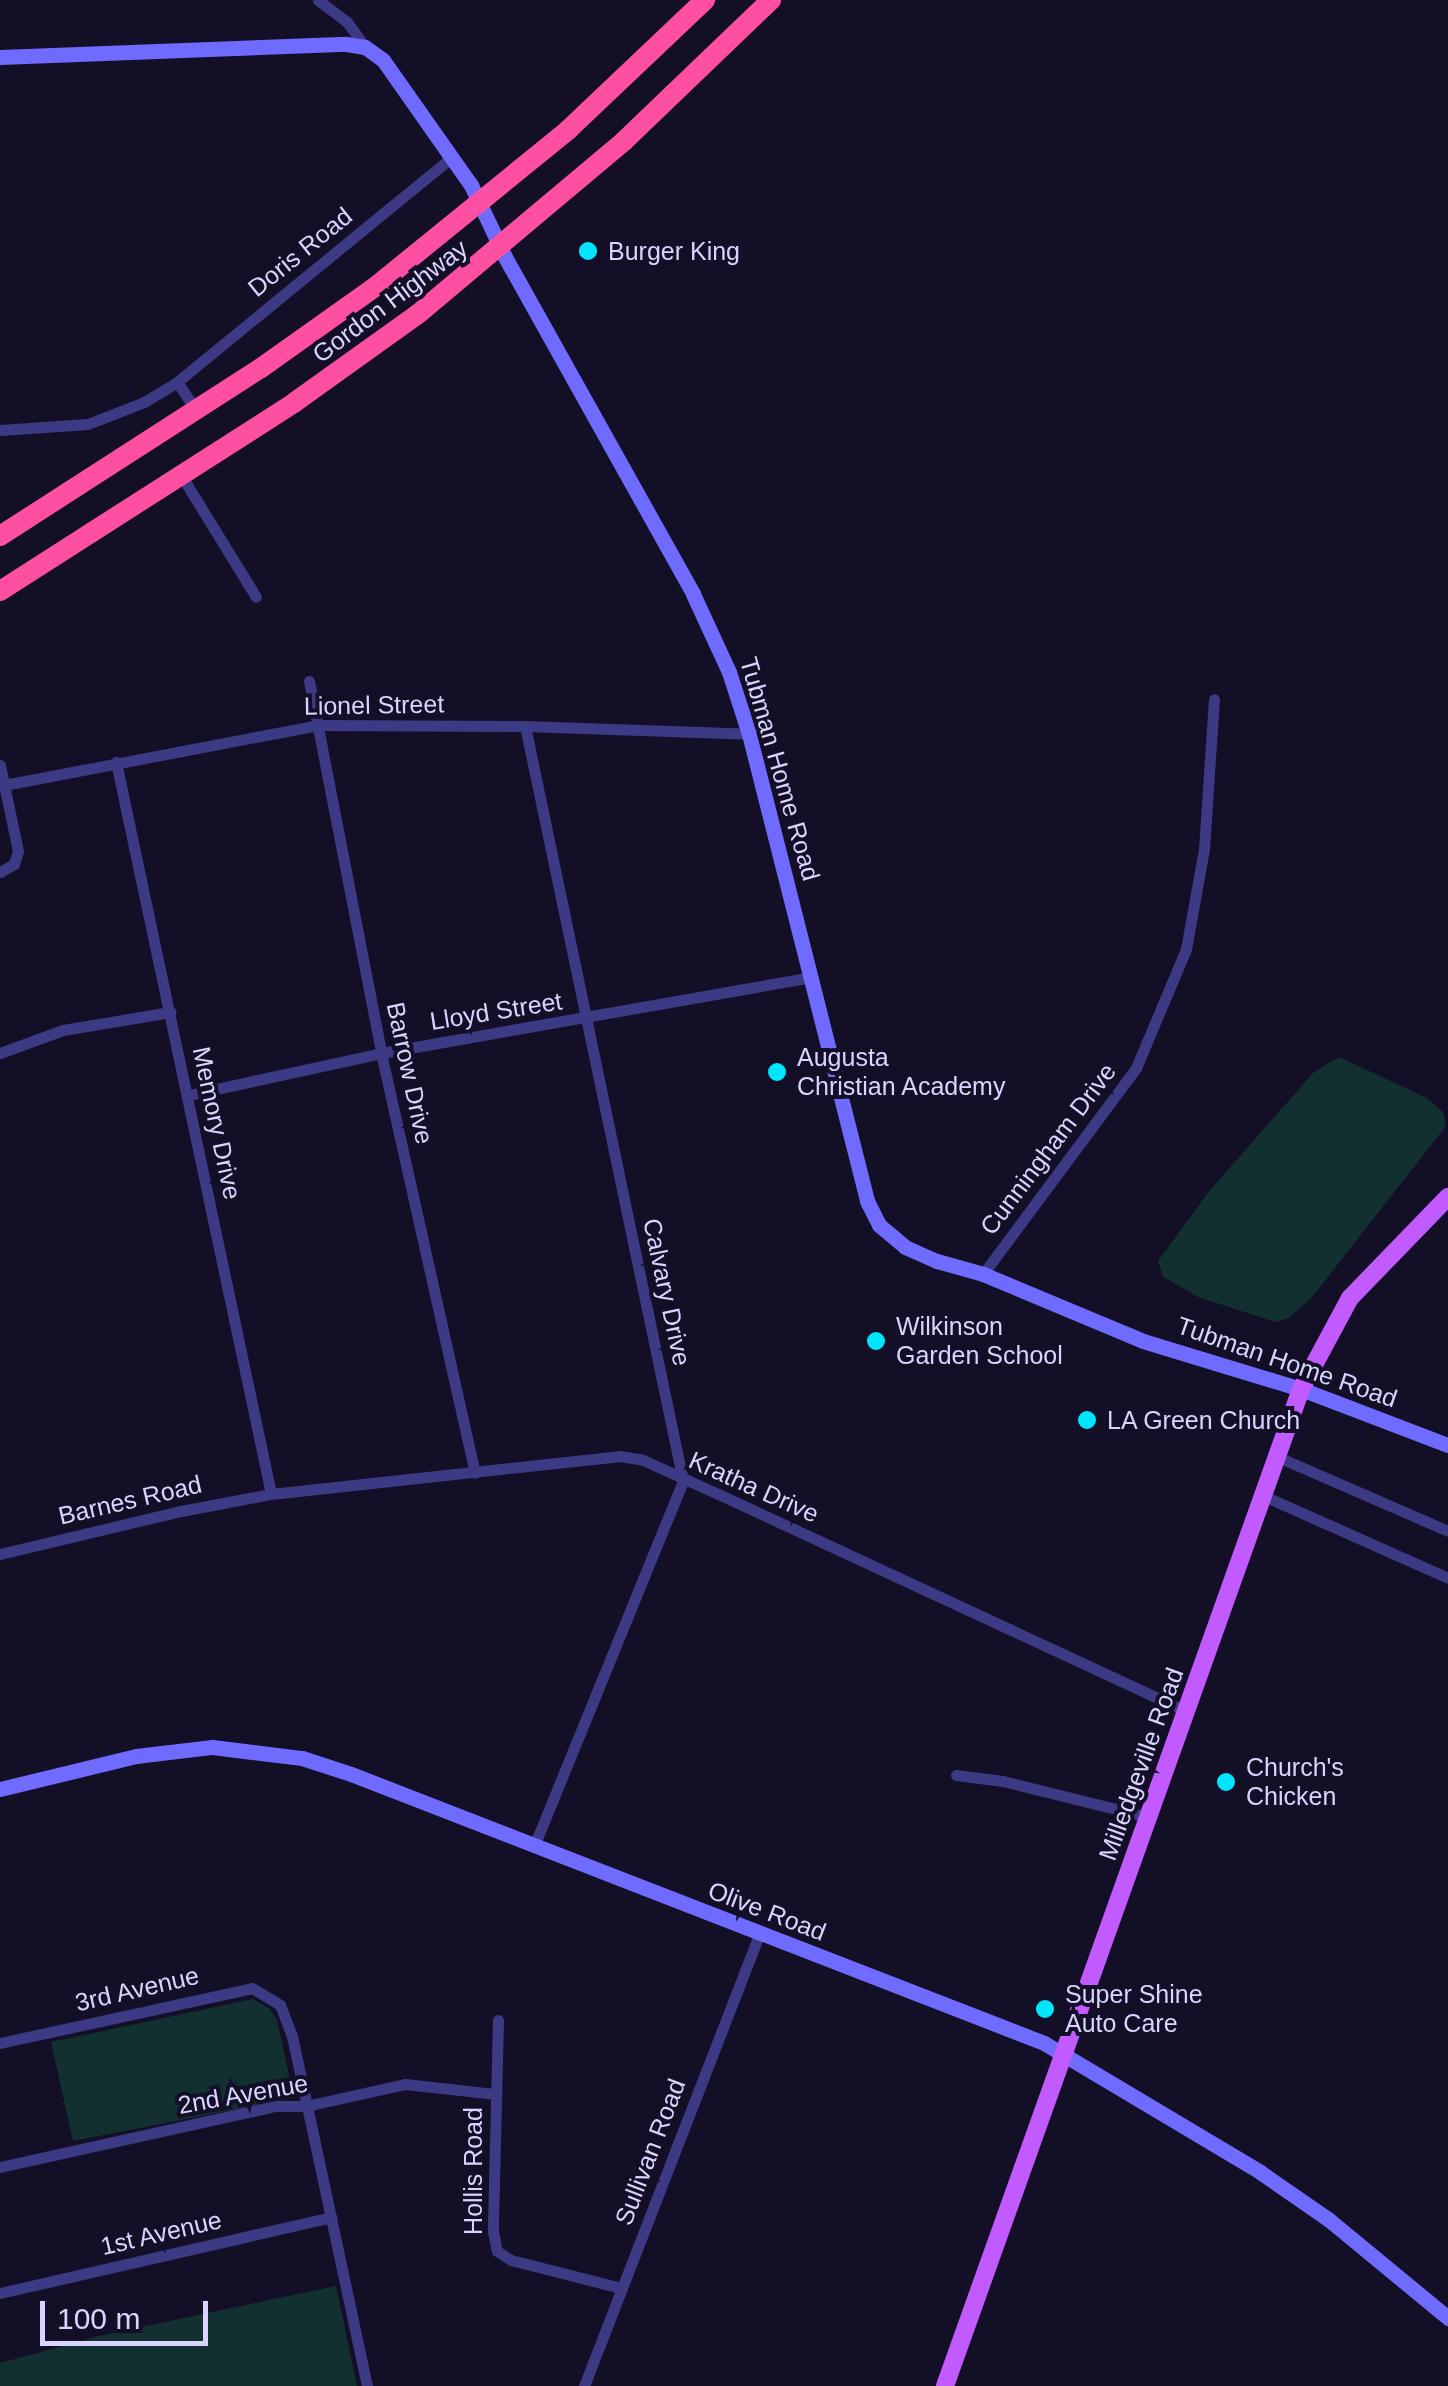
<!DOCTYPE html>
<html>
<head>
<meta charset="utf-8">
<style>
  body { margin:0 }
  #map { position:relative; width:1448px; height:2386px; overflow:hidden; background:#130f26; font-family:Helvetica,sans-serif }
  div>[style] { position:absolute }
  .green>* { inset:0; background:#12302f }
  .street>* { height:11px; margin:-5.5px; padding:0 5.5px; transform-origin:5.5px; border-radius:5.5px; background:#3d3a85 }
  .secondary>* { height:15px; margin:-7.5px; padding:0 7.5px; transform-origin:7.5px; border-radius:7.5px; background:#6f6bff }
  .primary>* { height:18px; margin:-9px; padding:0 9px; transform-origin:9px; border-radius:9px; background:#c25bff }
  .highway>* { height:20px; margin:-10px; padding:0 10px; transform-origin:10px; border-radius:10px; background:#ff4fa3 }
  .dots>* { width:28px; height:28px; translate:-50% -50%; box-sizing:border-box; border:5px solid #130f26; border-radius:50% }
  span { translate:-50% -50%; white-space:nowrap; text-align:center; line-height:1.15; -webkit-text-stroke:8px #130f26; paint-order:stroke }
  .poi-label { font-size:25px; color:#d9d4ff }
  .left { translate:0 -50%; text-align:left }
  .street-label { font-size:25px; color:#d9d4ff }
  .scale { position:absolute; left:40px; top:2301px; width:168px; height:45px; box-sizing:border-box; border:5px solid #d9d4ff; border-top:0; padding-left:12px; font-size:30px; line-height:35px; white-space:nowrap; color:#d9d4ff; -webkit-text-stroke:8px #130f26; paint-order:stroke }
</style>
</head>
<body>
<div id="map">
  <div class="green">
    <div style="clip-path:polygon(1339px 1057px,1427px 1098px,1443px 1112px,1446px 1126px,1313px 1296px,1289px 1318px,1275px 1322px,1198px 1297px,1163px 1277px,1158px 1261px,1210px 1190px,1314px 1072px)"></div>
    <div style="clip-path:polygon(253px 1999px,269px 2008px,277px 2020px,294px 2098px,73px 2141px,51px 2042px)"></div>
    <div style="clip-path:polygon(336px 2286px,357px 2386px,0 2386px,0 2363px,103px 2335px)"></div>
  </div>
  <div class="street">
    <div style="left:318px;top:0;width:36px;rotate:37deg"></div>
    <div style="left:347px;top:22px;width:31px;rotate:54deg"></div>
    <div style="left:177px;top:382px;width:34px;rotate:56deg"></div>
    <div style="left:0;top:430px;width:88px;rotate:-3.9deg"></div>
    <div style="left:88px;top:424px;width:60px;rotate:-21.4deg"></div>
    <div style="left:144px;top:402px;width:39px;rotate:-31deg"></div>
    <div style="left:177px;top:382px;width:355px;rotate:-39.3deg"></div>
    <div style="left:181px;top:475px;width:143px;rotate:58.4deg"></div>
    <div style="left:309px;top:681px;width:379px;rotate:79deg"></div>
    <div style="left:381px;top:1053px;width:430px;rotate:77.4deg"></div>
    <div style="left:525px;top:726px;width:771px;rotate:78.18deg"></div>
    <div style="left:683px;top:1481px;width:394px;rotate:112.2deg"></div>
    <div style="left:116px;top:762px;width:748px;rotate:78.04deg"></div>
    <div style="left:0;top:765px;width:88px;rotate:78.2deg"></div>
    <div style="left:18px;top:851px;width:14px;rotate:107deg"></div>
    <div style="left:14px;top:864px;width:16px;rotate:150deg"></div>
    <div style="left:4px;top:785px;width:320px;rotate:-10.8deg"></div>
    <div style="left:318px;top:725px;width:207px;rotate:0.3deg"></div>
    <div style="left:525px;top:726px;width:224px;rotate:2deg"></div>
    <div style="left:0;top:1053px;width:67px;rotate:-20.1deg"></div>
    <div style="left:63px;top:1030px;width:109px;rotate:-9.5deg"></div>
    <div style="left:189px;top:1095px;width:197px;rotate:-12.3deg"></div>
    <div style="left:381px;top:1053px;width:437px;rotate:-10deg"></div>
    <div style="left:983px;top:1274px;width:257px;rotate:-53.4deg"></div>
    <div style="left:1136px;top:1068px;width:129px;rotate:-67.2deg"></div>
    <div style="left:1186px;top:949px;width:102px;rotate:-79.8deg"></div>
    <div style="left:1204px;top:849px;width:150px;rotate:-86.2deg"></div>
    <div style="left:1278px;top:1457px;width:185px;rotate:23.5deg"></div>
    <div style="left:1264px;top:1496px;width:201px;rotate:24deg"></div>
    <div style="left:0;top:1554px;width:186px;rotate:-13.4deg"></div>
    <div style="left:181px;top:1511px;width:92px;rotate:-10.7deg"></div>
    <div style="left:271px;top:1494px;width:350px;rotate:-6.2deg"></div>
    <div style="left:619px;top:1456px;width:24px;rotate:9deg"></div>
    <div style="left:643px;top:1460px;width:109px;rotate:24.4deg"></div>
    <div style="left:742px;top:1505px;width:491px;rotate:24.9deg"></div>
    <div style="left:956px;top:1775px;width:47px;rotate:7.3deg"></div>
    <div style="left:1003px;top:1781px;width:149px;rotate:13.9deg"></div>
    <div style="left:498px;top:2020px;width:211px;rotate:91.4deg"></div>
    <div style="left:493px;top:2231px;width:20px;rotate:79deg"></div>
    <div style="left:497px;top:2251px;width:17px;rotate:33deg"></div>
    <div style="left:511px;top:2260px;width:114px;rotate:14.3deg"></div>
    <div style="left:0;top:2043px;width:258px;rotate:-12.3deg"></div>
    <div style="left:252px;top:1988px;width:33px;rotate:31deg"></div>
    <div style="left:280px;top:2005px;width:33px;rotate:69deg"></div>
    <div style="left:292px;top:2036px;width:358px;rotate:77.9deg"></div>
    <div style="left:0;top:2167px;width:283px;rotate:-12.5deg"></div>
    <div style="left:276px;top:2106px;width:30px"></div>
    <div style="left:306px;top:2106px;width:101px;rotate:-12.5deg"></div>
    <div style="left:405px;top:2084px;width:92px;rotate:6.3deg"></div>
    <div style="left:0;top:2293px;width:340px;rotate:-12.9deg"></div>
    <div style="left:584px;top:2386px;width:484px;rotate:-68.8deg"></div>
  </div>
  <div class="secondary">
    <div style="left:0;top:57px;width:346px;rotate:-2.2deg"></div>
    <div style="left:346px;top:44px;width:19px;rotate:9deg"></div>
    <div style="left:365px;top:47px;width:22px;rotate:36deg"></div>
    <div style="left:383px;top:60px;width:153px;rotate:54.9deg"></div>
    <div style="left:471px;top:185px;width:80px;rotate:64.7deg"></div>
    <div style="left:505px;top:257px;width:386px;rotate:60.8deg"></div>
    <div style="left:693px;top:594px;width:86px;rotate:65.2deg"></div>
    <div style="left:729px;top:672px;width:65px;rotate:72.1deg"></div>
    <div style="left:749px;top:734px;width:482px;rotate:75.8deg"></div>
    <div style="left:867px;top:1201px;width:27px;rotate:63deg"></div>
    <div style="left:879px;top:1225px;width:34px;rotate:40deg"></div>
    <div style="left:905px;top:1247px;width:35px;rotate:24deg"></div>
    <div style="left:937px;top:1261px;width:48px;rotate:15.8deg"></div>
    <div style="left:983px;top:1274px;width:173px;rotate:22.7deg"></div>
    <div style="left:1143px;top:1341px;width:165px;rotate:16.9deg"></div>
    <div style="left:1301px;top:1389px;width:157px;rotate:20.9deg"></div>
    <div style="left:0;top:1789px;width:140px;rotate:-13.6deg"></div>
    <div style="left:136px;top:1756px;width:77px;rotate:-6.8deg"></div>
    <div style="left:212px;top:1747px;width:91px;rotate:7deg"></div>
    <div style="left:302px;top:1758px;width:52px;rotate:18.1deg"></div>
    <div style="left:351px;top:1774px;width:743px;rotate:21.21deg"></div>
    <div style="left:1044px;top:2043px;width:252px;rotate:30.8deg"></div>
    <div style="left:1260px;top:2172px;width:83px;rotate:34.7deg"></div>
    <div style="left:1328px;top:2219px;width:156px;rotate:39.5deg"></div>
  </div>
  <div class="primary">
    <div style="left:945px;top:2386px;width:1059px;rotate:-70.35deg"></div>
    <div style="left:1301px;top:1389px;width:103px;rotate:-61.7deg"></div>
    <div style="left:1350px;top:1298px;width:141px;rotate:-45.9deg"></div>
  </div>
  <div class="highway">
    <div style="left:0;top:536px;width:310px;rotate:-32.8deg"></div>
    <div style="left:261px;top:368px;width:140px;rotate:-35.4deg"></div>
    <div style="left:375px;top:287px;width:249px;rotate:-39.1deg"></div>
    <div style="left:568px;top:130px;width:189px;rotate:-43.5deg"></div>
    <div style="left:0;top:591px;width:350px;rotate:-32.6deg"></div>
    <div style="left:295px;top:402px;width:151px;rotate:-35.6deg"></div>
    <div style="left:418px;top:314px;width:269px;rotate:-40deg"></div>
    <div style="left:624px;top:141px;width:204px;rotate:-43.8deg"></div>
  </div>
  <div class="dots">
    <div style="left:588px;top:251px;background:#00e5ff"></div>
    <div style="left:777px;top:1072px;background:#00e5ff"></div>
    <div style="left:876px;top:1341px;background:#00e5ff"></div>
    <div style="left:1087px;top:1420px;background:#00e5ff"></div>
    <div style="left:1226px;top:1782px;background:#00e5ff"></div>
    <div style="left:1045px;top:2009px;background:#00e5ff"></div>
  </div>
  <div class="poi-label">
    <span class="left" style="left:608px;top:251px">Burger King</span>
    <span class="left" style="left:797px;top:1072px">Augusta<br>Christian Academy</span>
    <span class="left" style="left:896px;top:1341px">Wilkinson<br>Garden School</span>
    <span class="left" style="left:1107px;top:1420px">LA Green Church</span>
    <span class="left" style="left:1246px;top:1782px">Church's<br>Chicken</span>
    <span class="left" style="left:1065px;top:2009px">Super Shine<br>Auto Care</span>
  </div>
  <div class="street-label">
    <span style="left:300px;top:252px;rotate:-39deg">Doris Road</span>
    <span style="left:390px;top:301px;rotate:-37deg">Gordon Highway</span>
    <span style="left:374px;top:705px;rotate:-1deg">Lionel Street</span>
    <span style="left:780px;top:769px;rotate:74deg">Tubman Home Road</span>
    <span style="left:496px;top:1011px;rotate:-9deg">Lloyd Street</span>
    <span style="left:410px;top:1073px;rotate:78deg">Barrow Drive</span>
    <span style="left:217px;top:1123px;rotate:78deg">Memory Drive</span>
    <span style="left:1048px;top:1149px;rotate:-53deg">Cunningham Drive</span>
    <span style="left:667px;top:1292px;rotate:78deg">Calvary Drive</span>
    <span style="left:1287px;top:1362px;rotate:19deg">Tubman Home Road</span>
    <span style="left:754px;top:1487px;rotate:24deg">Kratha Drive</span>
    <span style="left:130px;top:1500px;rotate:-13deg">Barnes Road</span>
    <span style="left:1141px;top:1764px;rotate:-70deg">Milledgeville Road</span>
    <span style="left:767px;top:1911px;rotate:21deg">Olive Road</span>
    <span style="left:137px;top:1989px;rotate:-13deg">3rd Avenue</span>
    <span style="left:243px;top:2094px;rotate:-10deg">2nd Avenue</span>
    <span style="left:650px;top:2152px;rotate:-69deg">Sullivan Road</span>
    <span style="left:473px;top:2171px;rotate:-90deg">Hollis Road</span>
    <span style="left:161px;top:2233px;rotate:-13deg">1st Avenue</span>
  </div>
  <div class="scale">100 m</div>
</div>
</body>
</html>
